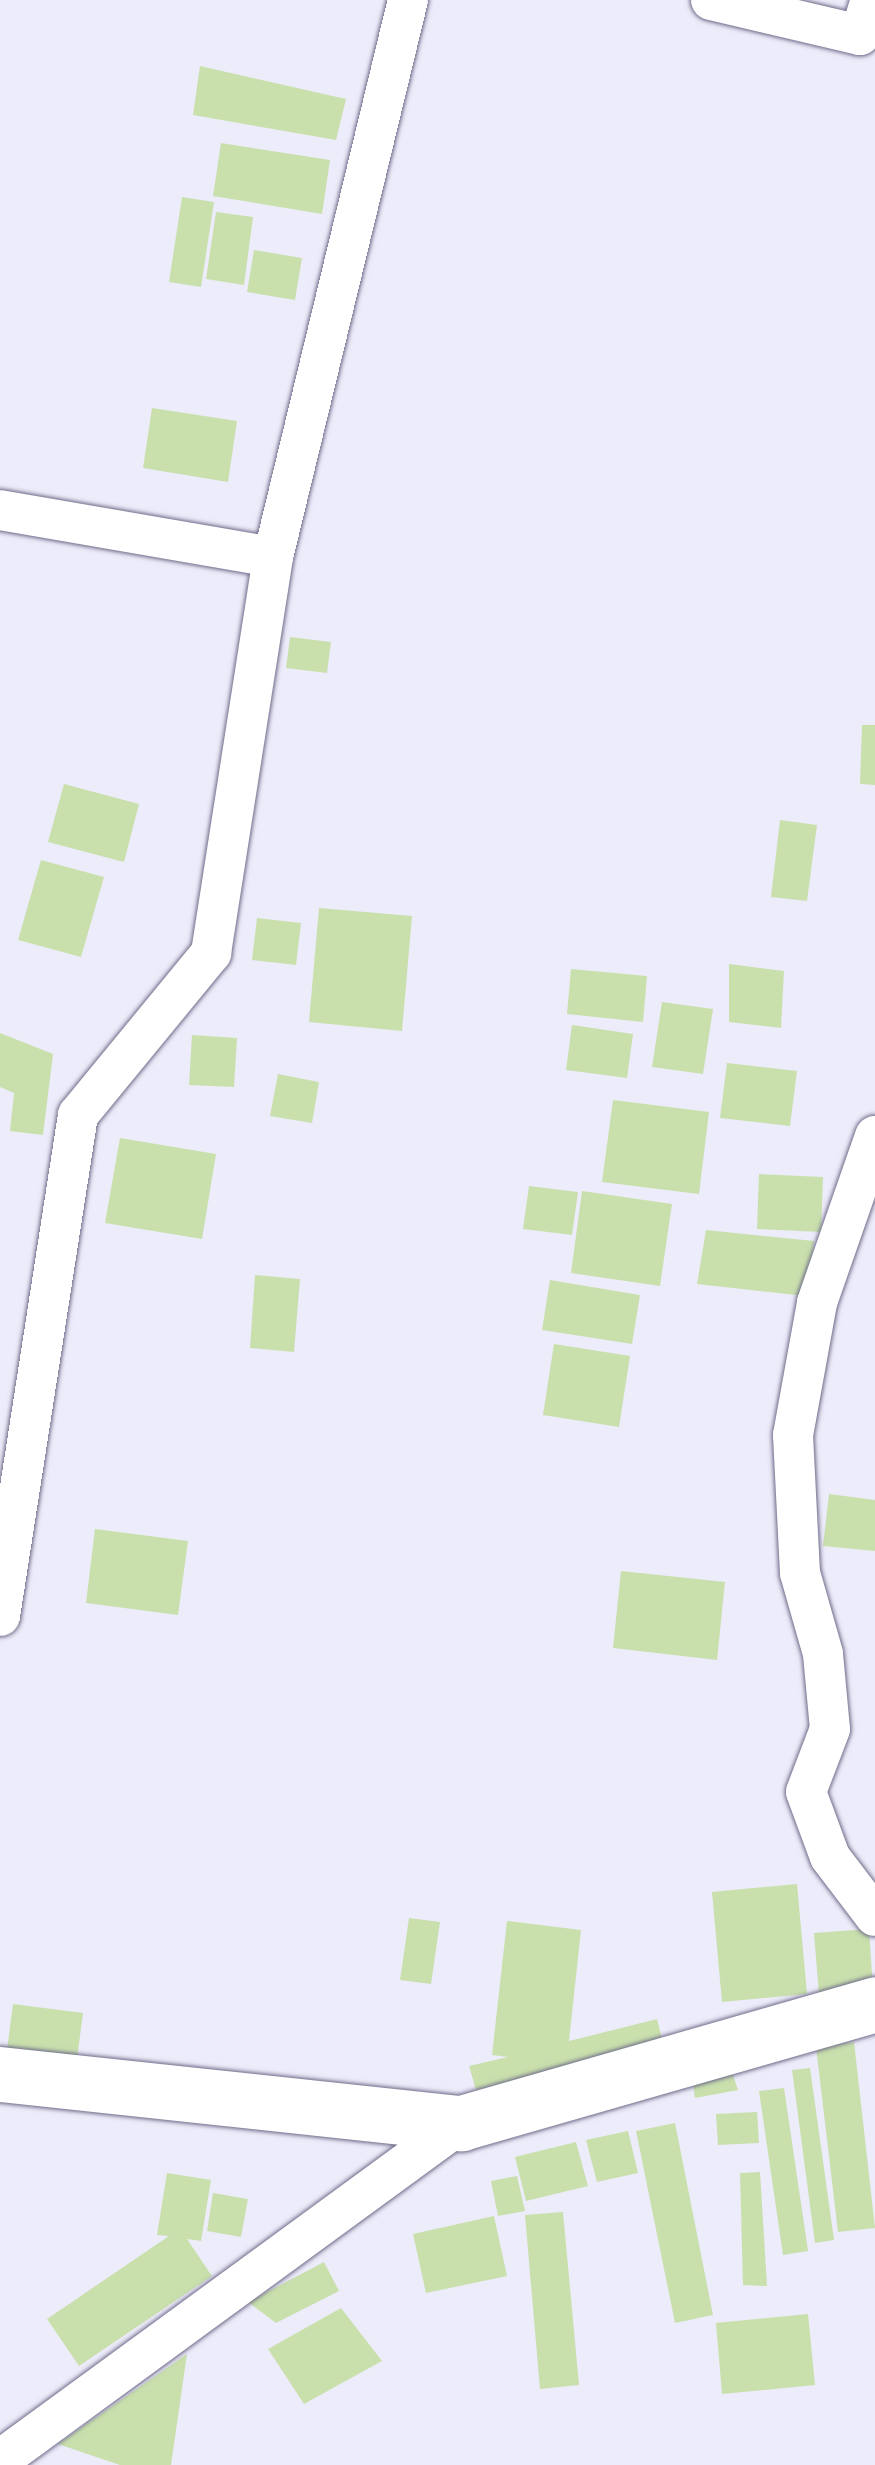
<!DOCTYPE html>
<html>
<head>
<meta charset="utf-8">
<style>
  body { margin:0 }
  #map { position:relative; width:875px; height:2465px; overflow:hidden; background:#edecfa; font-family:"IBM Plex Serif",serif }
  div>[style] { position:absolute }
  .building>* { inset:0; background:#c9e0ad }
  .roads { filter:drop-shadow(0 0 2px #6f6c8a) drop-shadow(0 0 2px #6f6c8a) }
  .street>* { height:40px; margin:-20px; padding:0 20px; transform-origin:20px; border-radius:20px; background:#fff }
  .secondary>* { height:55px; margin:-27.5px; padding:0 27.5px; transform-origin:27.5px; border-radius:27.5px; background:#fff }
  span { translate:-50% -50%; white-space:nowrap; text-align:center; line-height:1.15; -webkit-text-stroke:10px #fff; paint-order:stroke }
</style>
</head>
<body>
<div id="map">
  <div class="building">
    <div style="clip-path:polygon(200px 66px,346px 99px,336px 140px,193px 115px)"></div>
    <div style="clip-path:polygon(221px 143px,330px 160px,322px 214px,213px 196px)"></div>
    <div style="clip-path:polygon(182px 197px,214px 202px,201px 287px,169px 282px)"></div>
    <div style="clip-path:polygon(216px 212px,253px 217px,244px 285px,206px 279px)"></div>
    <div style="clip-path:polygon(254px 250px,302px 258px,295px 300px,247px 292px)"></div>
    <div style="clip-path:polygon(152px 408px,237px 421px,228px 482px,143px 468px)"></div>
    <div style="clip-path:polygon(290px 637px,331px 642px,327px 673px,286px 668px)"></div>
    <div style="clip-path:polygon(862px 725px,875px 725px,875px 785px,860px 784px)"></div>
    <div style="clip-path:polygon(64px 784px,139px 804px,124px 862px,48px 842px)"></div>
    <div style="clip-path:polygon(780px 820px,817px 825px,807px 901px,771px 897px)"></div>
    <div style="clip-path:polygon(41px 860px,104px 877px,81px 957px,18px 940px)"></div>
    <div style="clip-path:polygon(319px 908px,412px 916px,402px 1031px,309px 1022px)"></div>
    <div style="clip-path:polygon(257px 918px,301px 923px,296px 965px,252px 960px)"></div>
    <div style="clip-path:polygon(729px 964px,784px 971px,781px 1028px,729px 1022px)"></div>
    <div style="clip-path:polygon(571px 969px,647px 976px,643px 1022px,567px 1014px)"></div>
    <div style="clip-path:polygon(662px 1002px,713px 1009px,703px 1074px,652px 1067px)"></div>
    <div style="clip-path:polygon(572px 1025px,633px 1034px,627px 1078px,566px 1070px)"></div>
    <div style="clip-path:polygon(0 1033px,53px 1054px,43px 1135px,10px 1131px,14px 1093px,0 1087px)"></div>
    <div style="clip-path:polygon(192px 1035px,237px 1038px,234px 1087px,189px 1085px)"></div>
    <div style="clip-path:polygon(727px 1063px,797px 1071px,790px 1126px,720px 1118px)"></div>
    <div style="clip-path:polygon(278px 1074px,319px 1082px,312px 1123px,270px 1116px)"></div>
    <div style="clip-path:polygon(613px 1100px,709px 1112px,699px 1194px,602px 1182px)"></div>
    <div style="clip-path:polygon(120px 1138px,216px 1154px,202px 1239px,105px 1223px)"></div>
    <div style="clip-path:polygon(759px 1174px,823px 1177px,821px 1232px,757px 1229px)"></div>
    <div style="clip-path:polygon(529px 1186px,578px 1192px,572px 1235px,523px 1229px)"></div>
    <div style="clip-path:polygon(582px 1191px,672px 1204px,660px 1286px,571px 1273px)"></div>
    <div style="clip-path:polygon(706px 1230px,814px 1241px,806px 1296px,697px 1284px)"></div>
    <div style="clip-path:polygon(255px 1275px,300px 1279px,294px 1352px,250px 1348px)"></div>
    <div style="clip-path:polygon(550px 1280px,640px 1295px,632px 1344px,542px 1330px)"></div>
    <div style="clip-path:polygon(554px 1344px,630px 1356px,619px 1427px,543px 1415px)"></div>
    <div style="clip-path:polygon(829px 1494px,875px 1500px,875px 1551px,823px 1546px)"></div>
    <div style="clip-path:polygon(95px 1529px,188px 1541px,178px 1615px,86px 1603px)"></div>
    <div style="clip-path:polygon(621px 1571px,725px 1582px,717px 1660px,613px 1648px)"></div>
    <div style="clip-path:polygon(797px 1884px,807px 1994px,722px 2002px,712px 1892px)"></div>
    <div style="clip-path:polygon(409px 1918px,440px 1922px,431px 1984px,400px 1980px)"></div>
    <div style="clip-path:polygon(507px 1921px,581px 1930px,569px 2041px,657px 2019px,663px 2043px,476px 2090px,469px 2066px,508px 2057px,492px 2055px)"></div>
    <div style="clip-path:polygon(869px 1929px,873px 1990px,819px 1994px,814px 1933px)"></div>
    <div style="clip-path:polygon(13px 2004px,83px 2013px,77px 2059px,7px 2050px)"></div>
    <div style="clip-path:polygon(854px 2042px,875px 2228px,838px 2232px,816px 2047px)"></div>
    <div style="clip-path:polygon(810px 2068px,834px 2240px,815px 2243px,792px 2070px)"></div>
    <div style="clip-path:polygon(731px 2069px,738px 2090px,695px 2098px,692px 2076px)"></div>
    <div style="clip-path:polygon(784px 2088px,808px 2251px,783px 2255px,759px 2091px)"></div>
    <div style="clip-path:polygon(757px 2112px,759px 2143px,718px 2145px,716px 2114px)"></div>
    <div style="clip-path:polygon(675px 2123px,713px 2315px,675px 2323px,636px 2131px)"></div>
    <div style="clip-path:polygon(628px 2131px,638px 2173px,597px 2182px,586px 2140px)"></div>
    <div style="clip-path:polygon(576px 2142px,588px 2186px,526px 2201px,515px 2157px)"></div>
    <div style="clip-path:polygon(760px 2172px,767px 2286px,743px 2285px,740px 2173px)"></div>
    <div style="clip-path:polygon(167px 2173px,211px 2180px,201px 2241px,187px 2239px,212px 2276px,79px 2366px,47px 2319px,169px 2236px,157px 2235px)"></div>
    <div style="clip-path:polygon(517px 2176px,525px 2211px,498px 2216px,491px 2181px)"></div>
    <div style="clip-path:polygon(213px 2193px,248px 2199px,241px 2237px,207px 2231px)"></div>
    <div style="clip-path:polygon(563px 2212px,579px 2385px,540px 2389px,525px 2215px)"></div>
    <div style="clip-path:polygon(494px 2216px,507px 2276px,426px 2293px,413px 2234px)"></div>
    <div style="clip-path:polygon(324px 2262px,339px 2291px,276px 2323px,248px 2302px)"></div>
    <div style="clip-path:polygon(341px 2308px,382px 2361px,304px 2404px,268px 2349px)"></div>
    <div style="clip-path:polygon(808px 2314px,815px 2385px,722px 2394px,716px 2323px)"></div>
    <div style="clip-path:polygon(187px 2354px,171px 2465px,120px 2465px,58px 2444px)"></div>
  </div>
  <div class="roads">
    <div class="street">
      <div style="left:711px;top:0;width:153px;rotate:13.2deg"></div>
      <div style="left:860px;top:35px;width:37px;rotate:-73deg"></div>
      <div style="left:0;top:510px;width:277px;rotate:9.8deg"></div>
      <div style="left:875px;top:1136px;width:177px;rotate:109.2deg"></div>
      <div style="left:817px;top:1303px;width:134px;rotate:100.3deg"></div>
      <div style="left:793px;top:1435px;width:138px;rotate:87.1deg"></div>
      <div style="left:800px;top:1573px;width:84px;rotate:74.1deg"></div>
      <div style="left:823px;top:1654px;width:75px;rotate:84.7deg"></div>
      <div style="left:830px;top:1729px;width:67px;rotate:110.9deg"></div>
      <div style="left:806px;top:1792px;width:69px;rotate:69.7deg"></div>
      <div style="left:830px;top:1857px;width:74px;rotate:52.7deg"></div>
      <div style="left:0;top:1616px;width:507px;rotate:-81.15deg"></div>
      <div style="left:78px;top:1115px;width:210px;rotate:-50.6deg"></div>
      <div style="left:211px;top:953px;width:401px;rotate:-81.1deg"></div>
      <div style="left:273px;top:557px;width:573px;rotate:-76.38deg"></div>
      <div style="left:0;top:2460px;width:571px;rotate:-36.17deg"></div>
    </div>
    <div class="secondary">
      <div style="left:0;top:2074px;width:464px;rotate:6.1deg"></div>
      <div style="left:461px;top:2123px;width:431px;rotate:-16deg"></div>
    </div>
  </div>
</div>
</body>
</html>
